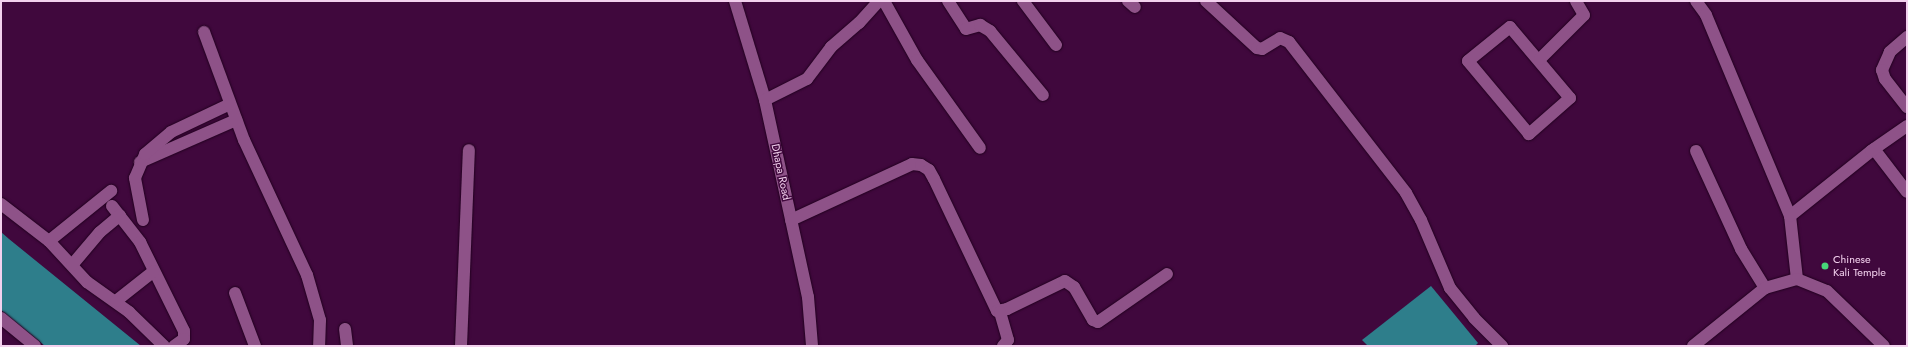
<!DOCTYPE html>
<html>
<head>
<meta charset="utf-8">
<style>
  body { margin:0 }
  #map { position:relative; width:1908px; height:347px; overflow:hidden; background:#40083d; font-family:Jost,sans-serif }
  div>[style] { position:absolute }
  .water>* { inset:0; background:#2e7e8b }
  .roads { filter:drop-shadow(0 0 1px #21001f) drop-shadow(0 0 1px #21001f) }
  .minor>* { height:12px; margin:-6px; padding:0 6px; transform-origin:6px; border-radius:6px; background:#8e5288 }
  .dots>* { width:11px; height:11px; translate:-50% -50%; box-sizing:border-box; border:2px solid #40083d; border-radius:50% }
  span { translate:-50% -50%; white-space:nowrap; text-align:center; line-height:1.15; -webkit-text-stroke:3px #40083d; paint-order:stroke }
  .street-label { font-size:11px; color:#f3d1ee }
  .poi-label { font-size:11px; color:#f3d1ee }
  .left { translate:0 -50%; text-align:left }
  .frame { position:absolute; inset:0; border:2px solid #f3d1ee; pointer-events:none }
</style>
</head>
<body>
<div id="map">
  <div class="water">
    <div style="clip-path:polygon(1px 232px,9px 239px,141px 346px,45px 346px,1px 310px)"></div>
    <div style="clip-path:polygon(1431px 286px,1478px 343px,1475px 346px,1368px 346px,1362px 340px)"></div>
  </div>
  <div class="roads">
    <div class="minor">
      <div style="left:735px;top:1px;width:103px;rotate:73.1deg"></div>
      <div style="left:765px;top:100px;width:202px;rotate:77.7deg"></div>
      <div style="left:808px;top:297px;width:49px;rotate:85.3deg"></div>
      <div style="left:884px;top:1px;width:68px;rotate:60.8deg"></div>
      <div style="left:917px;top:60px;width:108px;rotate:54.4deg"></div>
      <div style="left:948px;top:1px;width:33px;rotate:57deg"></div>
      <div style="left:966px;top:29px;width:15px;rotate:-16deg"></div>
      <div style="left:980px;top:25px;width:12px;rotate:31deg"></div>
      <div style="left:990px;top:31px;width:83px;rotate:50.4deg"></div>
      <div style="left:1023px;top:1px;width:55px;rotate:53.1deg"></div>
      <div style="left:1128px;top:1px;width:9px;rotate:41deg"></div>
      <div style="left:1206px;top:1px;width:69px;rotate:42.7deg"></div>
      <div style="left:1257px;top:48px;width:5px;rotate:11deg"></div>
      <div style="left:1262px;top:49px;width:21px;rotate:-31deg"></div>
      <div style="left:1280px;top:38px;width:10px;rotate:24deg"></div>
      <div style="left:1289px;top:42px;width:191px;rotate:52.2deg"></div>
      <div style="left:1406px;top:193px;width:31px;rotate:61deg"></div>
      <div style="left:1421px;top:220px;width:74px;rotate:66.9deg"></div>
      <div style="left:1450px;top:288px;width:38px;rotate:51deg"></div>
      <div style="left:1474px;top:318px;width:40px;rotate:45deg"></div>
      <div style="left:1696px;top:1px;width:17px;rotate:54deg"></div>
      <div style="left:1706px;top:15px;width:218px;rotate:67.3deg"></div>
      <div style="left:1510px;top:27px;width:93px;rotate:49.8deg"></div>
      <div style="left:1570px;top:98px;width:55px;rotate:138.7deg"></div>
      <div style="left:1529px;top:134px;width:95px;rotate:-129.9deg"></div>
      <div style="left:1468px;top:61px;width:54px;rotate:-39deg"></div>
      <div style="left:204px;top:32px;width:115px;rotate:69.7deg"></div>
      <div style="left:244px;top:140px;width:149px;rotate:65deg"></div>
      <div style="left:307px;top:275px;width:47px;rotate:73.9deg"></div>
      <div style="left:320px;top:320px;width:26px;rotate:92deg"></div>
      <div style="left:1907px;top:37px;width:23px;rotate:139deg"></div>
      <div style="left:1890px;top:52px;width:20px;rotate:114deg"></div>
      <div style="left:1882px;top:70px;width:9px;rotate:72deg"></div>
      <div style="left:1885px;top:79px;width:36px;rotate:52deg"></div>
      <div style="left:1540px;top:59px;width:62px;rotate:-45deg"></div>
      <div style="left:1584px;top:15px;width:16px;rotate:-120deg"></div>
      <div style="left:765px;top:100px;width:47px;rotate:-26.6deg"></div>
      <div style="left:807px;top:79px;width:40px;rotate:-53deg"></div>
      <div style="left:831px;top:47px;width:37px;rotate:-41deg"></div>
      <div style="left:859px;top:23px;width:30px;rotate:-48deg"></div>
      <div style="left:1874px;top:149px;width:54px;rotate:52.5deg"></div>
      <div style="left:1696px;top:151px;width:108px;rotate:65.3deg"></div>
      <div style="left:1741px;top:249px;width:46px;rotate:58.4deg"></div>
      <div style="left:140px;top:162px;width:105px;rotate:-23.6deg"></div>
      <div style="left:1px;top:204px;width:61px;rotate:37.6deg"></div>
      <div style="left:49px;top:241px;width:56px;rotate:47.2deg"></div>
      <div style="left:87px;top:282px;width:52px;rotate:35.5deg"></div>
      <div style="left:129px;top:312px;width:49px;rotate:44.2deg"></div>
      <div style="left:112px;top:206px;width:46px;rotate:52.1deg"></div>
      <div style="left:140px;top:242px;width:99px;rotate:63.7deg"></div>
      <div style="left:184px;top:331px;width:8px;rotate:90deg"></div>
      <div style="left:184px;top:339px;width:12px;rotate:145deg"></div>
      <div style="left:143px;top:220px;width:43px;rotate:-100.8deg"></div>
      <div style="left:135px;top:178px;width:26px;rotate:-67deg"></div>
      <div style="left:145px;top:154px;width:34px;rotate:-40deg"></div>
      <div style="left:171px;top:132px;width:65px;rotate:-25.4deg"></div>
      <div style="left:791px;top:220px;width:133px;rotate:-24.8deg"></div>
      <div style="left:912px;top:164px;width:9px;rotate:6deg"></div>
      <div style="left:921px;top:165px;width:9px;rotate:32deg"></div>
      <div style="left:929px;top:170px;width:10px;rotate:61deg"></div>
      <div style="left:934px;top:179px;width:146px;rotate:64.5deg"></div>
      <div style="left:997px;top:311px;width:10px;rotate:-11deg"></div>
      <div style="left:1007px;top:309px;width:64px;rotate:-25.8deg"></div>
      <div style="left:1065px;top:281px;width:11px;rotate:34deg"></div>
      <div style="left:1074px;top:287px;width:38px;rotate:60deg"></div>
      <div style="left:1093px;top:320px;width:5px;rotate:22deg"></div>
      <div style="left:1098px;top:322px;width:84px;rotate:-34.8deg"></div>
      <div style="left:49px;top:241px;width:80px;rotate:-38.9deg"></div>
      <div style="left:72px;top:265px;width:43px;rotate:-49.7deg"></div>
      <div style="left:100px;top:232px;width:26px;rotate:-40deg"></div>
      <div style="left:1797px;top:279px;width:63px;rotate:-96.3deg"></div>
      <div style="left:1790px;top:216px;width:104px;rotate:-38.7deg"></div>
      <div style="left:1871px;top:151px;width:44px;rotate:-34.8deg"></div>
      <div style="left:235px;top:293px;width:57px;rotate:69.3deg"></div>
      <div style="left:116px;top:301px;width:48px;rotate:-38.3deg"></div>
      <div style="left:1000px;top:312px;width:29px;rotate:74deg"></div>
      <div style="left:1008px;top:340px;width:8px;rotate:130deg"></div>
      <div style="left:1px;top:318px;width:44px;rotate:39.5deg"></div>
      <div style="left:345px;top:329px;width:17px;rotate:83deg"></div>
      <div style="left:461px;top:346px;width:196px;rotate:-87.7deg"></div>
      <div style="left:1693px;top:346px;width:92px;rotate:-38.9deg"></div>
      <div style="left:1765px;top:288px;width:33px;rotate:-16deg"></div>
      <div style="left:1797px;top:279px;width:32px;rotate:22deg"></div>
      <div style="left:1827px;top:291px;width:79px;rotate:44deg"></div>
    </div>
  </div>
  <div class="dots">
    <div style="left:1825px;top:266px;background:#47d779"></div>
  </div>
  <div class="street-label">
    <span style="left:781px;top:172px;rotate:78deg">Dhapa Road</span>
  </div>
  <div class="poi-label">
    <span class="left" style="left:1833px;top:266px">Chinese<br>Kali Temple</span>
  </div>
  <div class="frame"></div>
</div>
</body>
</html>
